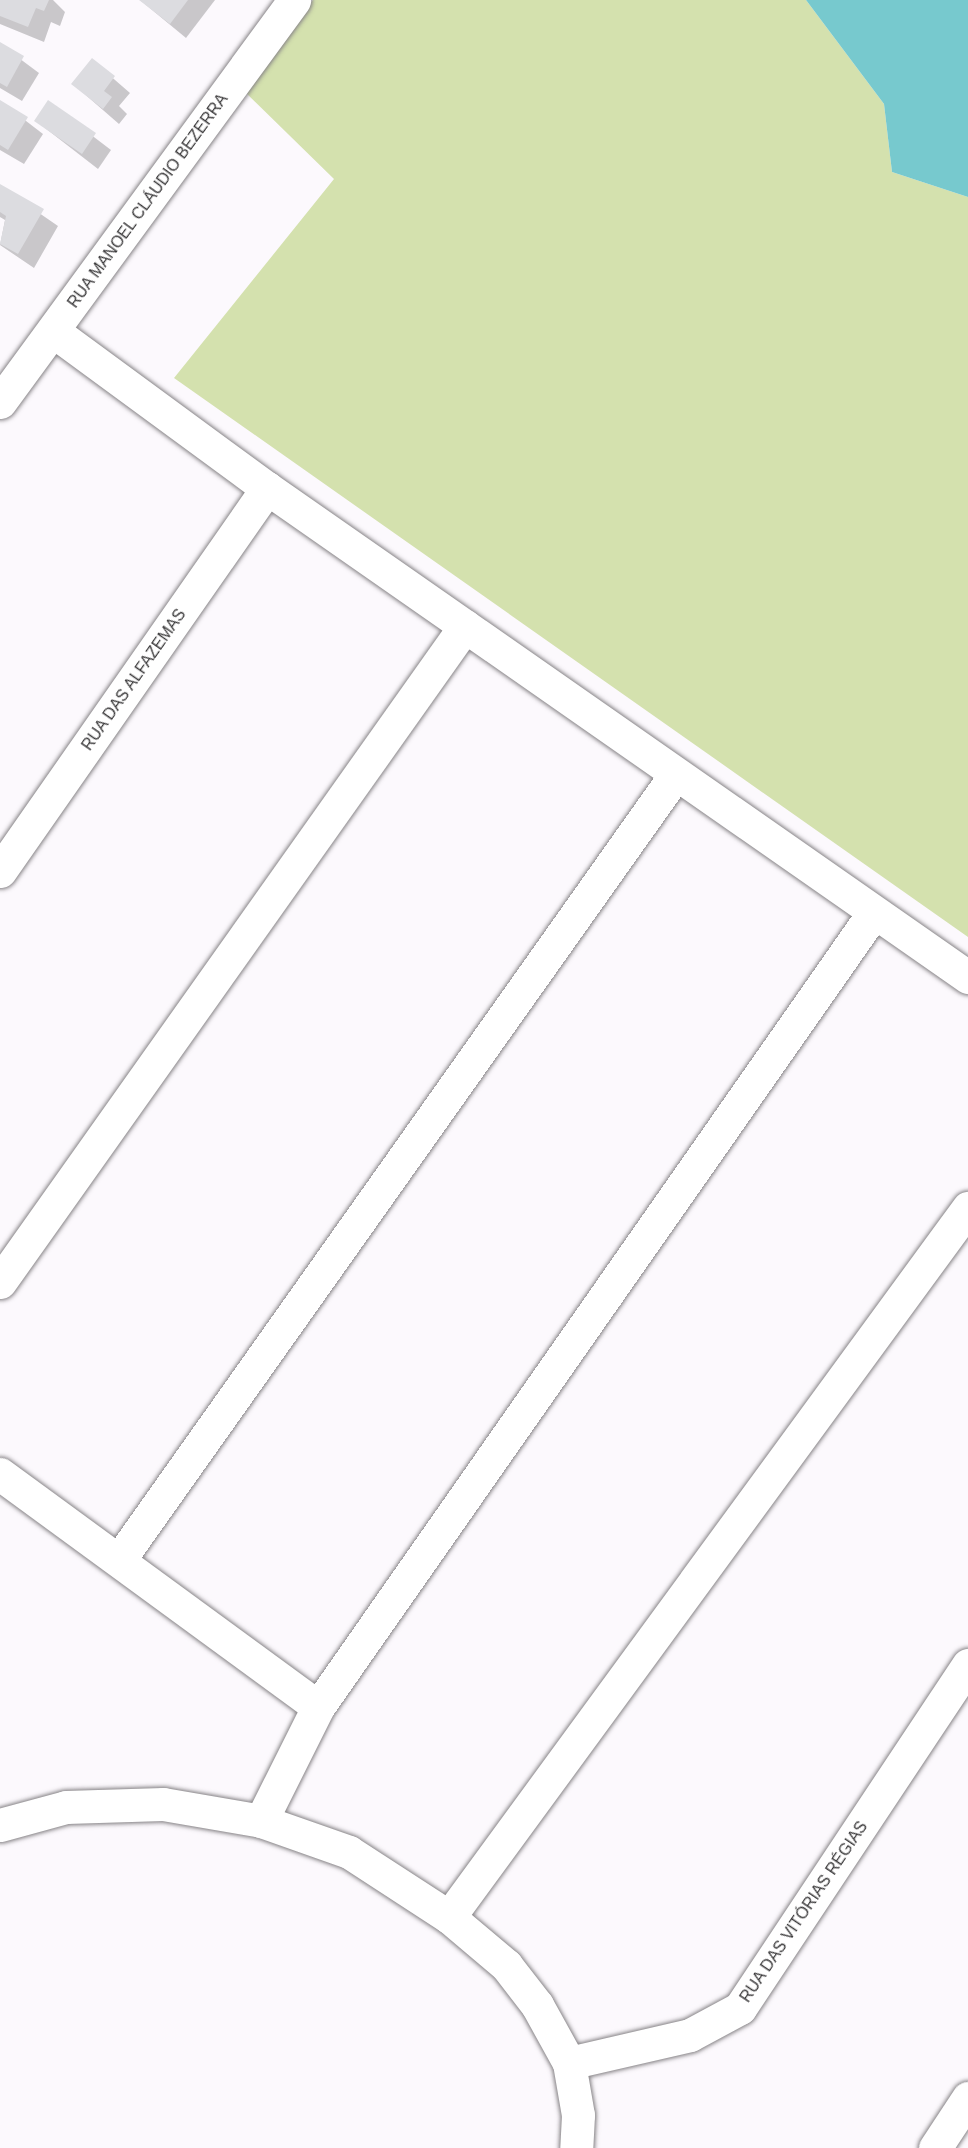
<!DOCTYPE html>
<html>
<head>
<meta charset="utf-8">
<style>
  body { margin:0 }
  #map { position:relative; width:968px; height:2148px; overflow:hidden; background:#fcf9fd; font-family:Arial,sans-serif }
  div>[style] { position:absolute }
  .green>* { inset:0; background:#d4e1ae }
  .water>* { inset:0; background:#77c9ce }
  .shadow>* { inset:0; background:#0003 }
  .building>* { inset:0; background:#dcdce0 }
  .roads { filter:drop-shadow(0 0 2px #878487) drop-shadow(0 0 2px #878487) }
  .minor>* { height:33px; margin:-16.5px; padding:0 16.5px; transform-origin:16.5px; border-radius:16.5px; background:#fff }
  span { translate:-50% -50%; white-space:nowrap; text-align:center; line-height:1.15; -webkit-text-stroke:5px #fff; paint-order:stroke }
  .street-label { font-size:16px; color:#393839 }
</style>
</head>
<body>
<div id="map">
  <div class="green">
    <div style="clip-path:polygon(313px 0,806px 0,884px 104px,892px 172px,968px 197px,968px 937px,174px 378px,334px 179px,244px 91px)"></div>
  </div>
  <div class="water">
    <div style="clip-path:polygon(806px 0,968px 0,968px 197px,892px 172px,884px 104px)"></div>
  </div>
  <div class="shadow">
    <div style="clip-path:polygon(0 0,53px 0,65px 12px,60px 26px,51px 22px,44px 42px,0 24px)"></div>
    <div style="clip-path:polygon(140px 0,215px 0,186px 38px)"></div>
    <div style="clip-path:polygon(0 44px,39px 73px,22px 101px,0 88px)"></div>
    <div style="clip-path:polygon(92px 60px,130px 93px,119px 106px,127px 114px,119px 124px,73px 84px)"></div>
    <div style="clip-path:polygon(0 101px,43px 134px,24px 164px,0 150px)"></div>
    <div style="clip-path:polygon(48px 102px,111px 150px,98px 169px,36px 121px)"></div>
    <div style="clip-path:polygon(0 186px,58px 226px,34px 268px,0 245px,5px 220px,0 217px)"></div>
  </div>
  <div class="building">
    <div style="clip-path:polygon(0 0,49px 0,44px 11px,36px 8px,28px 27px,0 16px)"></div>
    <div style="clip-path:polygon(139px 0,188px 0,170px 24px)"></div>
    <div style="clip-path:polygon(0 42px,24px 56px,7px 87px,0 83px)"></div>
    <div style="clip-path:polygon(92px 58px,115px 76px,104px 91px,112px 97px,103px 109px,71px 84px)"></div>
    <div style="clip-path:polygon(0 100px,28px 117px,8px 150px,0 145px)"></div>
    <div style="clip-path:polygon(48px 100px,96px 133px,82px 154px,34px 121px)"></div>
    <div style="clip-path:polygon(0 184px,44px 209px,18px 254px,0 244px,6px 216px,0 212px)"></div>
  </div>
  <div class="roads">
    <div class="minor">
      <div style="left:53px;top:331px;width:265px;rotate:36.3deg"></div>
      <div style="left:267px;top:488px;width:855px;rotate:34.9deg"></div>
      <div style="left:0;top:402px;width:498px;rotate:-53.8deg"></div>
      <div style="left:0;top:871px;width:467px;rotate:-55.1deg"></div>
      <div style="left:0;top:1282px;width:804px;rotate:-54.67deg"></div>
      <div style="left:0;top:1474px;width:394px;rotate:36.2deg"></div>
      <div style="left:119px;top:1560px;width:963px;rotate:-54.68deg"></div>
      <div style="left:261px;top:1821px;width:127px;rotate:-63.4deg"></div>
      <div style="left:318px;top:1707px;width:970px;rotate:-55.03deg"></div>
      <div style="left:0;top:1825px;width:68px;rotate:-15.3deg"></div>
      <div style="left:66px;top:1807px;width:97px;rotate:-1.8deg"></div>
      <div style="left:163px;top:1804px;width:99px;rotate:9.8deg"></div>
      <div style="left:261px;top:1821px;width:93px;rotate:19.4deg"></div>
      <div style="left:349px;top:1852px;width:119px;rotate:33deg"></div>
      <div style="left:449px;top:1917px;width:75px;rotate:40.1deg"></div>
      <div style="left:506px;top:1965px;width:51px;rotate:52.2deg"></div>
      <div style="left:537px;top:2005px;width:66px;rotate:61.1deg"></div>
      <div style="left:569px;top:2063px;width:53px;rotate:80.2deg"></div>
      <div style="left:578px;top:2115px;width:33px;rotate:93deg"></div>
      <div style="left:449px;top:1917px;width:879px;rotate:-53.8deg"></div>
      <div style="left:569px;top:2063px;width:124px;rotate:-13deg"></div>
      <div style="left:690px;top:2035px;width:57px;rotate:-28.4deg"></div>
      <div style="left:740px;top:2008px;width:412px;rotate:-56.4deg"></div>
      <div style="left:935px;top:2148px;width:60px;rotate:-56.6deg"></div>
    </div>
  </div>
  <div class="street-label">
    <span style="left:148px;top:201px;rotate:-54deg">RUA MANOEL CLÁUDIO BEZERRA</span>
    <span style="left:134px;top:680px;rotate:-55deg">RUA DAS ALFAZEMAS</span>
    <span style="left:804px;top:1912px;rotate:-56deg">RUA DAS VITÓRIAS RÉGIAS</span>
  </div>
</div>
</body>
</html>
